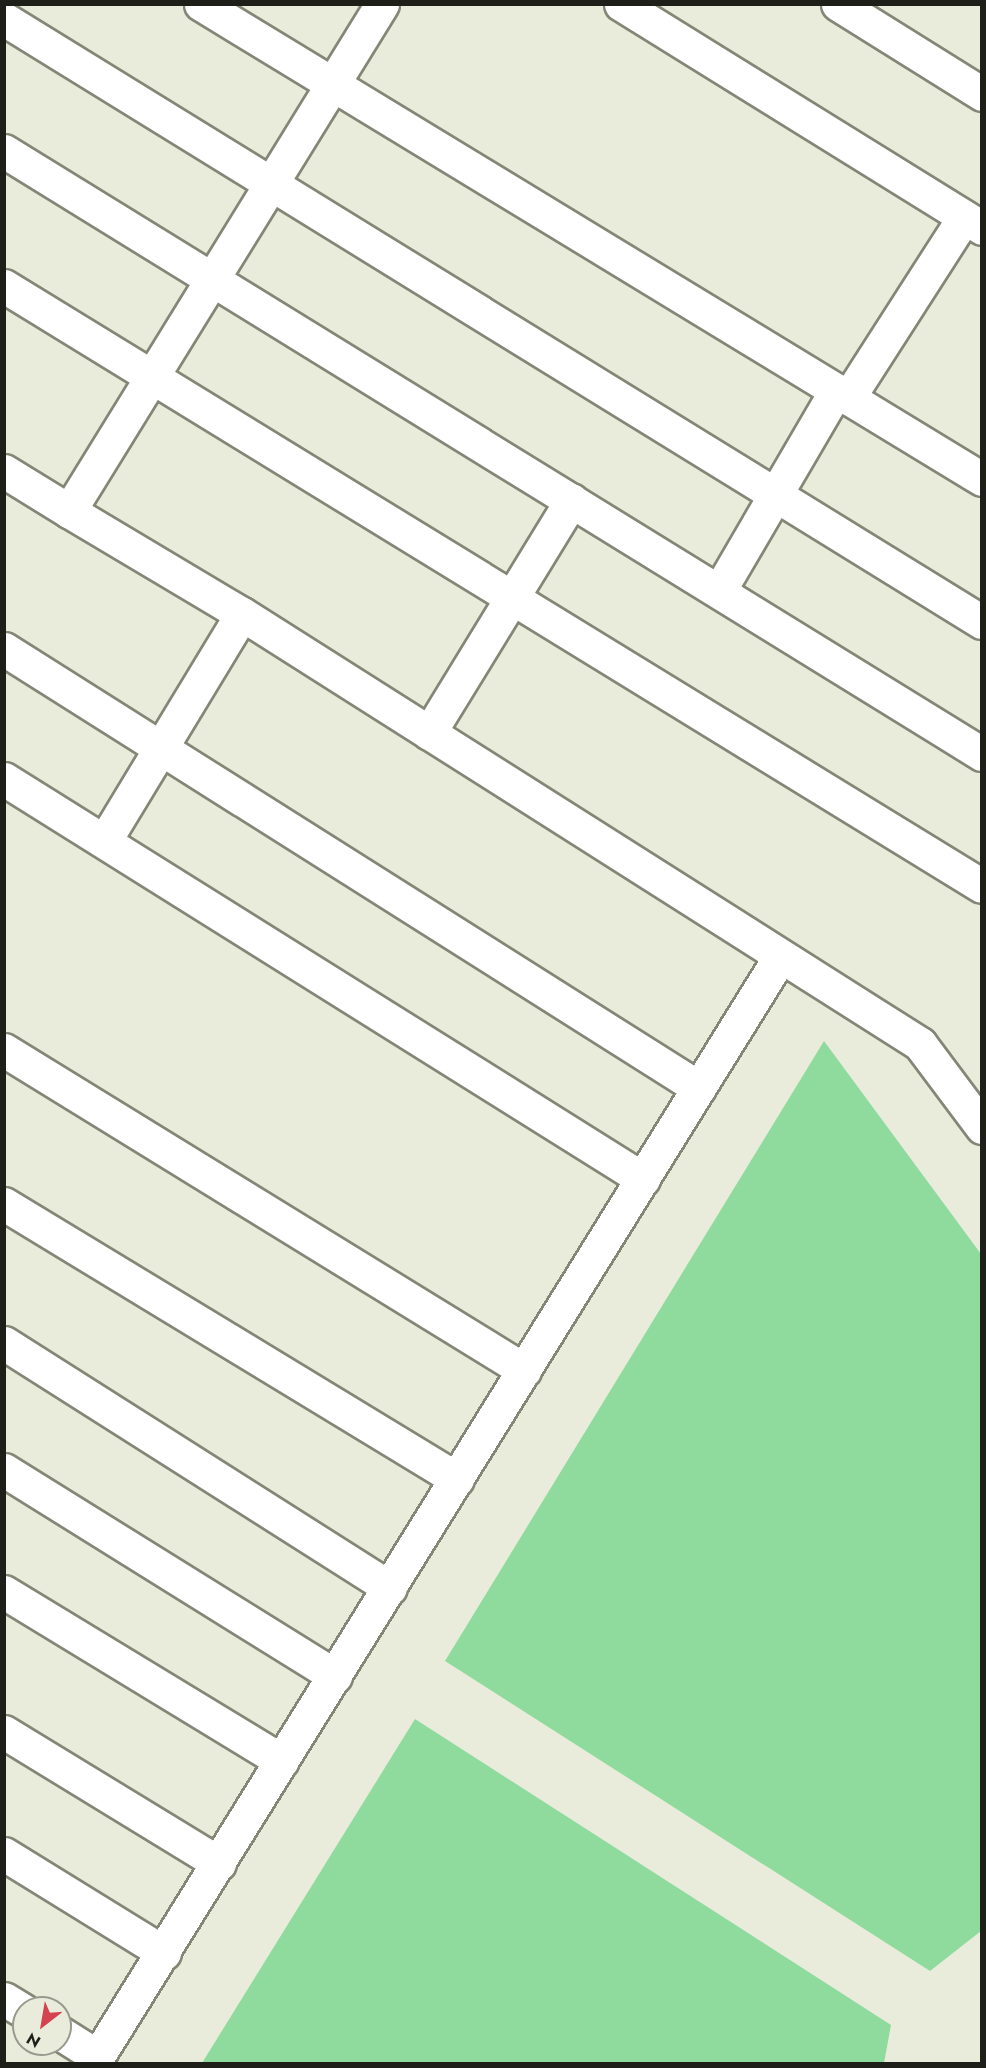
<!DOCTYPE html>
<html>
<head>
<meta charset="utf-8">
<style>
	body { margin:0 }
	#map { position:relative; width:986px; height:2068px; overflow:hidden; background:#eaecdb; font-family:Jost,sans-serif }
	div>[style] { position:absolute }
	[style*='--x'] { left:calc(var(--x)*1px); top:calc(var(--y)*1px); width:calc(var(--w)*1px); rotate:calc(var(--a)*1deg) }
	.water>* { inset:0; background:#8fdb9e }
	.roads { filter:drop-shadow(2px 0 #848676) drop-shadow(-2px 0 #848676) drop-shadow(0 2px #848676) drop-shadow(0 -2px #848676) }
	.minor>* { height:33px; margin:-16.5px; padding:0 16.5px; transform-origin:16.5px; border-radius:16.5px; background:#fff }
	.tertiary>* { height:33px; margin:-16.5px; padding:0 16.5px; transform-origin:16.5px; border-radius:16.5px; background:#fff }
	span { translate:-50% -50%; white-space:nowrap; text-align:center; line-height:1.15; -webkit-text-stroke:6px #eaecdb; paint-order:stroke }
	.frame { position:absolute; inset:0; border:6px solid #1e1f19; pointer-events:none }
	.north { position:absolute; left:12px; top:1996px; width:60px; height:60px; box-sizing:border-box; background:#eaecdb; border:2px solid #989a8d; border-radius:50%; rotate:211deg; font-size:16px; font-weight:700; line-height:24px; text-align:center; color:#1e1f19 }
	.north::after { content:''; display:block; margin:auto; width:21px; height:27px; background:#d34350; clip-path:polygon(50% 0,100% 100%,50% 72%,0 100%) }
</style>
</head>
<body>
<div id="map">
	<div class="water">
		<div style="clip-path:polygon(824px 1041px,981px 1254px,981px 1931px,930px 1971px,445px 1661px)"></div>
		<div style="clip-path:polygon(415px 1719px,891px 2025px,884px 2063px,202px 2063px)"></div>
	</div>
	<div class="roads">
		<div class="minor">
			<div style="--x:201;--y:4;--w:914;--a:31.31"></div>
			<div style="--x:621;--y:4;--w:425;--a:31.8"></div>
			<div style="--x:838;--y:4;--w:170;--a:32"></div>
			<div style="--x:4;--y:19;--w:1149;--a:31.66"></div>
			<div style="--x:4;--y:151;--w:1149;--a:31.66"></div>
			<div style="--x:4;--y:286;--w:1147;--a:31.53"></div>
			<div style="--x:848;--y:398;--w:215;--a:-57.3"></div>
			<div style="--x:4;--y:471;--w:76;--a:31.6"></div>
			<div style="--x:719;--y:591;--w:232;--a:-59.7"></div>
			<div style="--x:4;--y:649;--w:822;--a:32.28"></div>
			<div style="--x:429;--y:733;--w:273;--a:-58.5"></div>
			<div style="--x:4;--y:779;--w:754;--a:32.05"></div>
			<div style="--x:105;--y:840;--w:264;--a:-58.8"></div>
			<div style="--x:4;--y:1050;--w:611;--a:31.61"></div>
			<div style="--x:4;--y:1204;--w:530;--a:31.26"></div>
			<div style="--x:4;--y:1343;--w:457;--a:32.4"></div>
			<div style="--x:4;--y:1470;--w:390;--a:31.9"></div>
			<div style="--x:4;--y:1592;--w:325;--a:31.3"></div>
			<div style="--x:4;--y:1732;--w:252;--a:31.4"></div>
			<div style="--x:4;--y:1854;--w:188;--a:31.7"></div>
			<div style="--x:4;--y:1999;--w:23;--a:31"></div>
			<div style="--x:60;--y:2033;--w:45;--a:32.3"></div>
		</div>
		<div class="tertiary">
			<div style="--x:382;--y:4;--w:596;--a:121.69"></div>
			<div style="--x:69;--y:511;--w:201;--a:30.8"></div>
			<div style="--x:242;--y:614;--w:803;--a:32.38"></div>
			<div style="--x:920;--y:1044;--w:104;--a:53.2"></div>
			<div style="--x:93;--y:2064;--w:1303;--a:-58.18"></div>
		</div>
	</div>
	<div class="frame"></div>
	<div class="north">N</div>
</div>
</body>
</html>
